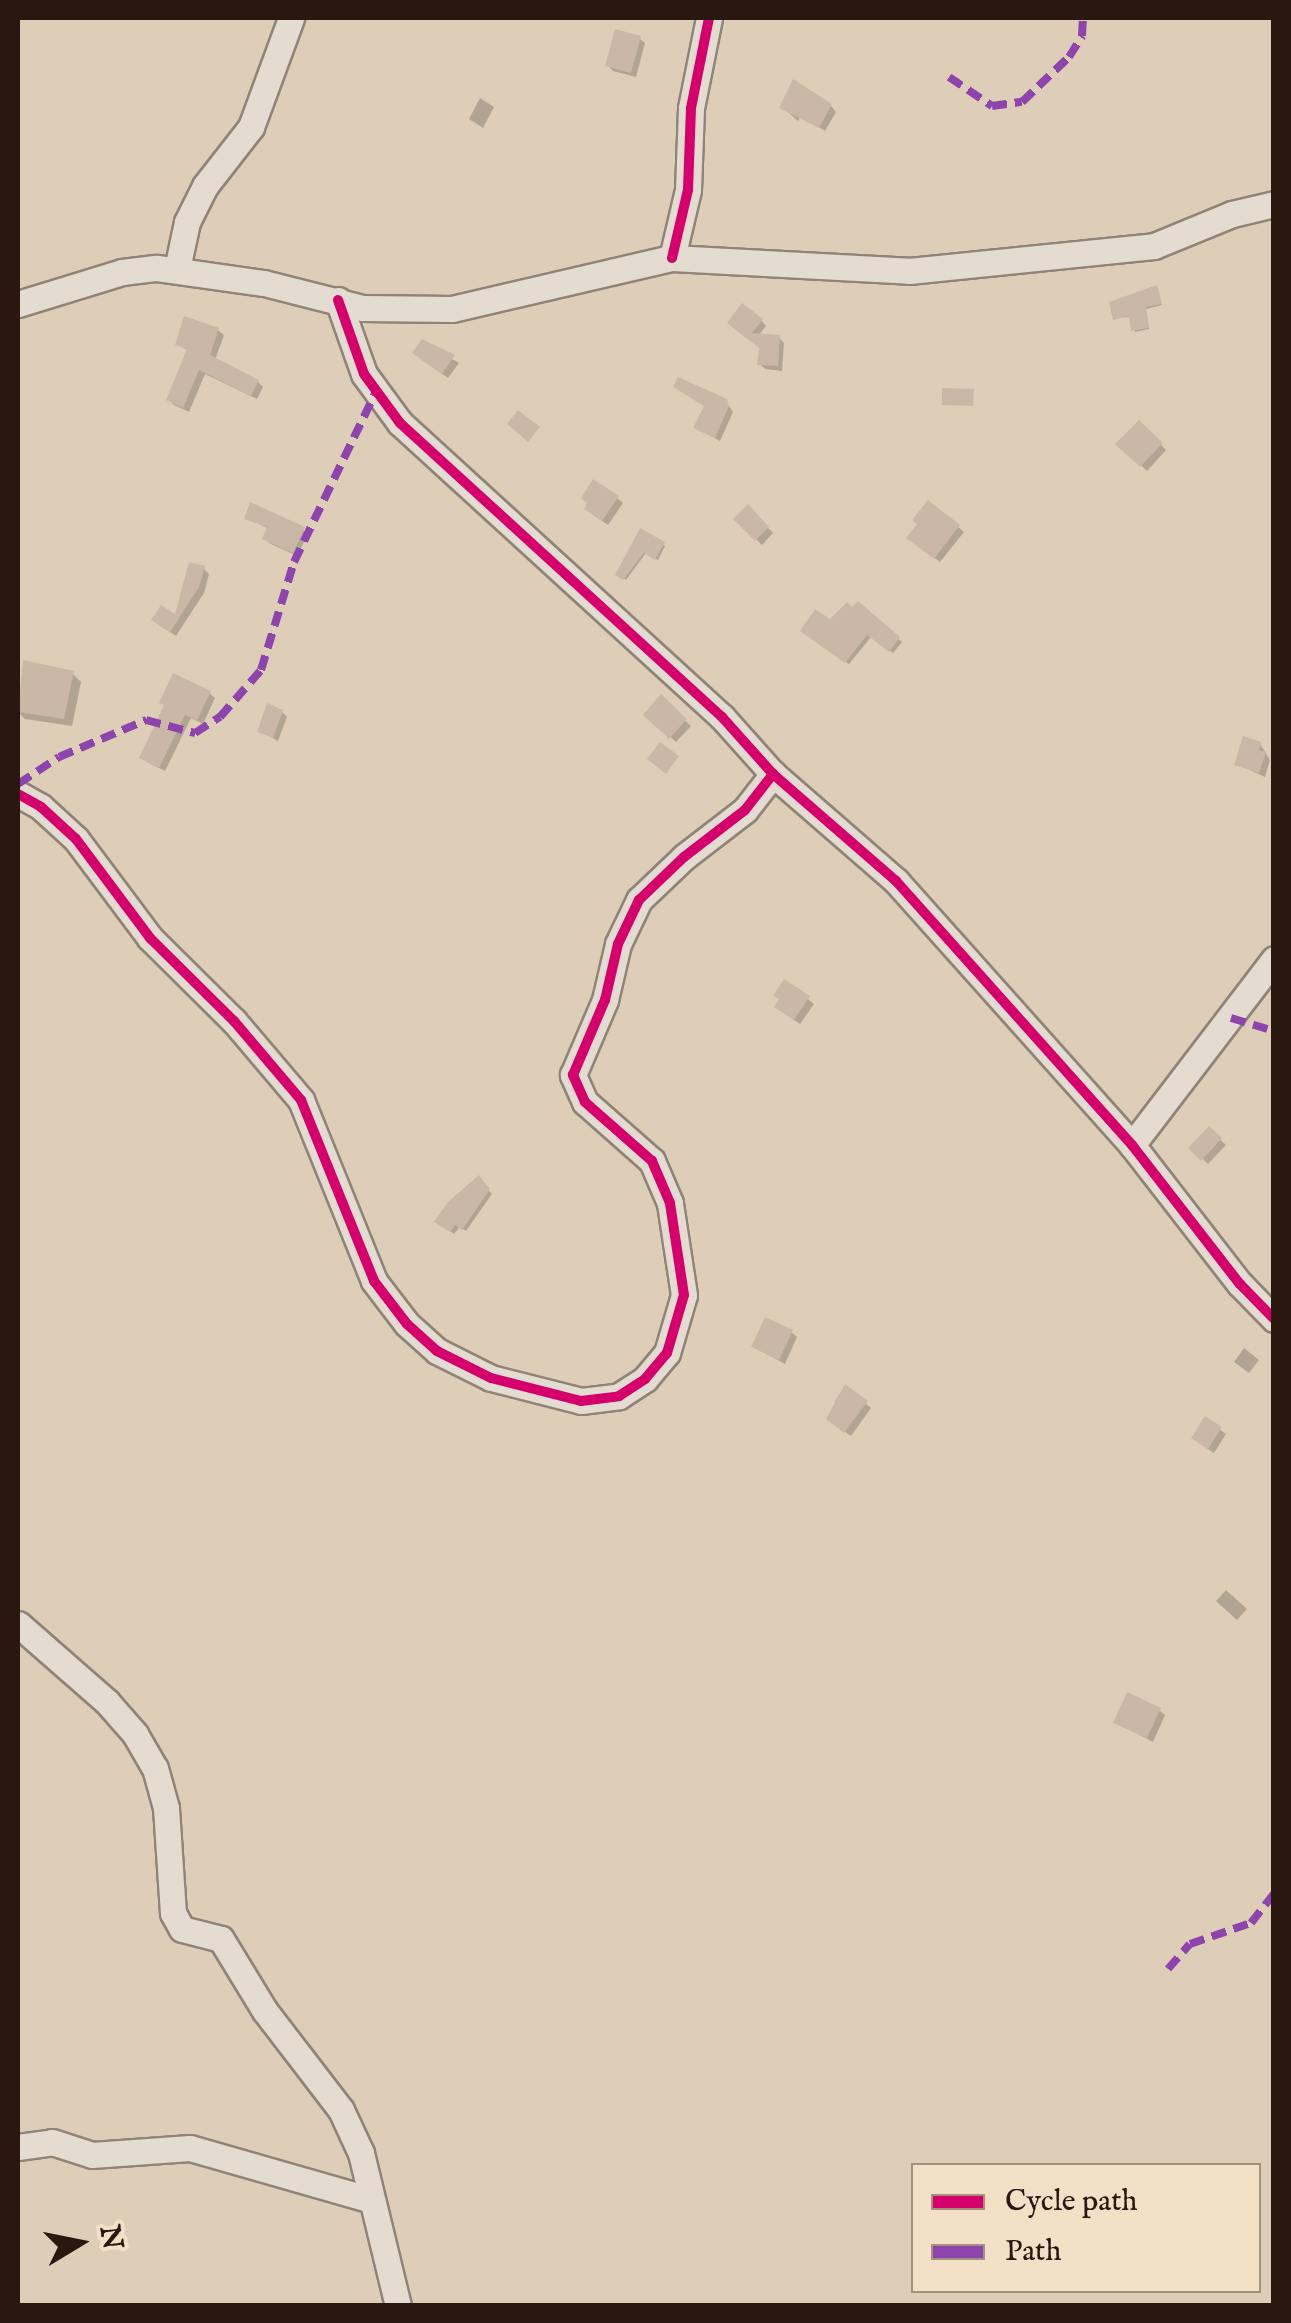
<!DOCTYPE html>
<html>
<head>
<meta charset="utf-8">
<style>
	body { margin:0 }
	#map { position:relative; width:1291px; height:2323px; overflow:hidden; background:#deceb8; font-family:"IM FELL English",serif }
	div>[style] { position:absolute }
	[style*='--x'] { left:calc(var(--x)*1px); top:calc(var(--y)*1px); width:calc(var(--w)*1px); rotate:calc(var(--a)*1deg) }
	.shadow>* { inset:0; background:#0003 }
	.building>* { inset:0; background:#cab7a6 }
	.roads { filter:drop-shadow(2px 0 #8f8477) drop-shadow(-2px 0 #8f8477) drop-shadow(0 2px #8f8477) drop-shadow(0 -2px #8f8477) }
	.minor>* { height:25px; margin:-12.5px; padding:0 12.5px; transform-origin:12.5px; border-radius:12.5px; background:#e4dcd1 }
	.quiet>* { height:8px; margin-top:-4px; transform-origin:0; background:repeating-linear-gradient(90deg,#8e44ad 0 15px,transparent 0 23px) }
	.cycleway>* { height:10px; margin:-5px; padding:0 5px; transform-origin:5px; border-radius:5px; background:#d6006c }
	span { translate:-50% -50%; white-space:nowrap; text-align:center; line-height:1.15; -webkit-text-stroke:8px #f4e0c6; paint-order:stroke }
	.frame { position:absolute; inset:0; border:20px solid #2a1710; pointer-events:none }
	.legend { position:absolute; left:911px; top:2163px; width:350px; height:130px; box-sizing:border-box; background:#f4e0c6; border:2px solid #a3907d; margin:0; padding:12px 18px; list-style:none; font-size:30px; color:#2a1710 }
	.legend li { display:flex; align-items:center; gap:20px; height:50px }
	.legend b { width:50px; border:2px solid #a3907d }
	.north { position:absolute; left:30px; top:2193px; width:100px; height:100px; -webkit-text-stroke:8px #f4e0c6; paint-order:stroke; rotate:80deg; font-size:28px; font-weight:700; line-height:40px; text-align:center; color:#2a1710 }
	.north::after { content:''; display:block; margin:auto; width:35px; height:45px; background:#2a1710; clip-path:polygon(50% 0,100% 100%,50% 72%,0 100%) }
</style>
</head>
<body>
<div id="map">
	<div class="shadow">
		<div style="clip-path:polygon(639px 38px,645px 43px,636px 77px,613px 71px,607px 65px)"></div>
		<div style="clip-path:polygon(480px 98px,494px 107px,483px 128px,469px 119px)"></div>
		<div style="clip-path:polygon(831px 106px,836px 112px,825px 131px,801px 116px,798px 121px,782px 107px)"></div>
		<div style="clip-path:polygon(1158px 290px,1162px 305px,1146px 309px,1149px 329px,1135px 332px,1131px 317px,1116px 318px)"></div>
		<div style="clip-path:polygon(761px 320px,766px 326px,758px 336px,779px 338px,784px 343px,782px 371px,765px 369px,760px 364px,761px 348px,736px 328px)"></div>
		<div style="clip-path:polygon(218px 330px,224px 335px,215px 360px,258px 382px,263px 387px,257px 399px,205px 374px,189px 412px,174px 405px,169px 400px,189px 351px,177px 344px)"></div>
		<div style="clip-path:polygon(422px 342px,459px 363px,448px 378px,420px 358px)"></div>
		<div style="clip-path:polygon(726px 401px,733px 412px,720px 441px,696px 427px)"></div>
		<div style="clip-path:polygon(1139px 423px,1166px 450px,1147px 471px,1119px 444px)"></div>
		<div style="clip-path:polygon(617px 498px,623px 503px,608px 525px,592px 514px)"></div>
		<div style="clip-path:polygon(748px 508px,773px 533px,762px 545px,736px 519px)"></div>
		<div style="clip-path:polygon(247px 518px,303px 530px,308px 534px,297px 556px,269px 543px,265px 538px,269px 529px)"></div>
		<div style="clip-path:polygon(958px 527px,964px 532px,940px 562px,915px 543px)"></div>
		<div style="clip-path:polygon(641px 531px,665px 546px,658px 560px,646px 553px,626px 580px,618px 574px)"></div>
		<div style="clip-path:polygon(204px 569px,209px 574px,204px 593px,176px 636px,159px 625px,177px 618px)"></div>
		<div style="clip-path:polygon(858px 605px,902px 642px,893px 653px,871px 637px,849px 664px,806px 634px)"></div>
		<div style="clip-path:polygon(25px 663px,72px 673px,81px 682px,72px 726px,25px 719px,18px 712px)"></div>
		<div style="clip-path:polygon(209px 693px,215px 698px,203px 724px,191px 718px,165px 771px,147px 762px,142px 757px,166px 706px)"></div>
		<div style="clip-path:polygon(661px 698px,691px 726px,676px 742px,646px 715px)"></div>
		<div style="clip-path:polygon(282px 712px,287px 717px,278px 741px,260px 731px)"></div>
		<div style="clip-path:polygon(1260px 744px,1270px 760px,1265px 777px,1237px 764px)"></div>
		<div style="clip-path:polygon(785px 982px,814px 1004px,800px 1024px,782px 1012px)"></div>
		<div style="clip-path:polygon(1209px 1129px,1226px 1145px,1208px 1164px,1192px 1148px)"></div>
		<div style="clip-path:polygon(479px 1179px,492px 1194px,466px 1231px,460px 1227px,454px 1234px,441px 1225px)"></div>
		<div style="clip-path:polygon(791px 1332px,797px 1337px,785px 1364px,754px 1347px)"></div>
		<div style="clip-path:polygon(1244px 1348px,1259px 1360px,1249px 1373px,1234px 1362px)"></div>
		<div style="clip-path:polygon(845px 1387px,871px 1408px,851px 1436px,834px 1424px,839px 1406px,835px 1401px)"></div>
		<div style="clip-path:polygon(1205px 1419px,1226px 1434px,1214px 1453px,1199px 1443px)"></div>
		<div style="clip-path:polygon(1226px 1590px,1247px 1609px,1237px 1620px,1216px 1601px)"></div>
		<div style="clip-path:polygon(1159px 1710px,1165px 1715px,1153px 1742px,1116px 1722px)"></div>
	</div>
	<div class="building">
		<div style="clip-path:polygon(615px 29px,641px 36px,631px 73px,605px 66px)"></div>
		<div style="clip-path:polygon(793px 79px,832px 104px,819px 128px,779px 108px)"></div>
		<div style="clip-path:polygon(1157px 285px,1162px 304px,1146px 307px,1149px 328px,1131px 331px,1129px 316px,1113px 320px,1109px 302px)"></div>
		<div style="clip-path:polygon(742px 303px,763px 319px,752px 333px,780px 335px,778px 366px,757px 365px,759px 348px,727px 323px)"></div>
		<div style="clip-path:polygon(184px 316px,219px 328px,210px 355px,259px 380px,251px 396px,199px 370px,183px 408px,166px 400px,187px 349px,175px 345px)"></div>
		<div style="clip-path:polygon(422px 339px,455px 355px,442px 374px,412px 353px)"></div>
		<div style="clip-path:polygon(678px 377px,727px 399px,729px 406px,715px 438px,693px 428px,704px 406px,673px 387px)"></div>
		<div style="clip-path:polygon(942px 388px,974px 389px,973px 406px,942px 405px)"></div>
		<div style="clip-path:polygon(518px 410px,540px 427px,528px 442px,507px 424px)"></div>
		<div style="clip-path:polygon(1139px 420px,1163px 443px,1140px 467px,1115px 444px)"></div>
		<div style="clip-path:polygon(593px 479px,619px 496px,602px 521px,584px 509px,587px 503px,581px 498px)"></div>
		<div style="clip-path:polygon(928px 500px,960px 525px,934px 559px,906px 538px,917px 524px,912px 520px)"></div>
		<div style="clip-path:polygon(250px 502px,305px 527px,293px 553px,262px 539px,267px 527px,244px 519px)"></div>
		<div style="clip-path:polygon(748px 504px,769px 527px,755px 541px,733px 519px)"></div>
		<div style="clip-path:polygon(640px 528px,665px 542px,655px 560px,644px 553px,623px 580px,615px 575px)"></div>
		<div style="clip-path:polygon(189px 562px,205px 566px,199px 587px,170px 632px,151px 620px,161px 605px,175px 614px)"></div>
		<div style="clip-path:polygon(858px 601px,900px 637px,889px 652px,867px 635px,845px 663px,800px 631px,815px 609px,830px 619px,847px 602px,852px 607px)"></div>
		<div style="clip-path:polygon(23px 660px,74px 671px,64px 719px,18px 712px)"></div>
		<div style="clip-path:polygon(173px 673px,211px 691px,197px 720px,185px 715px,159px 768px,139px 758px,164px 705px,159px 703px)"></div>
		<div style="clip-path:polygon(661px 694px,687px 719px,669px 739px,643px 715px)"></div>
		<div style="clip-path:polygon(267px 703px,283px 710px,273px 738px,257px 732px)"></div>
		<div style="clip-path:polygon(1243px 736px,1261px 742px,1259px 750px,1266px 752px,1259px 773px,1234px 765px)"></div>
		<div style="clip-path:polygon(660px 742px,679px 756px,666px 774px,647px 759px)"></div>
		<div style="clip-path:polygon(784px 979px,810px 996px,794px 1020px,774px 1007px,779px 999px,773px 996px)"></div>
		<div style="clip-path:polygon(1209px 1126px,1222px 1138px,1201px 1161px,1188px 1148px)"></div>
		<div style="clip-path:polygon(479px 1175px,490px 1189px,462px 1230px,455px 1225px,450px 1232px,434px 1222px,448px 1202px)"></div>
		<div style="clip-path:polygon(765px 1317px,793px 1330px,779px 1360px,751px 1347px)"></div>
		<div style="clip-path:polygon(845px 1384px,868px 1401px,844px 1433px,826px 1419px)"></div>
		<div style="clip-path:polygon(1205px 1416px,1222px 1427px,1208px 1449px,1191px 1438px)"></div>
		<div style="clip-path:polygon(1127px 1692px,1161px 1708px,1147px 1738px,1113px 1723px)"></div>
	</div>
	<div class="roads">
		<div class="minor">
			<div style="--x:672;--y:258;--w:70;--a:-76.8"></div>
			<div style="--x:688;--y:190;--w:82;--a:-87.9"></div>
			<div style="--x:691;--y:108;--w:92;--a:-78.7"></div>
			<div style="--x:177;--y:269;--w:48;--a:-78"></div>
			<div style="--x:187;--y:222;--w:40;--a:-63.4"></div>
			<div style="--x:205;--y:186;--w:75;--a:-52.1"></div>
			<div style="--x:251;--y:127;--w:116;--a:-69.8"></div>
			<div style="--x:338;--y:300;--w:78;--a:70.6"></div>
			<div style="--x:364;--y:374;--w:61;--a:53.7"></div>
			<div style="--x:400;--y:423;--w:436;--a:42.4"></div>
			<div style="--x:722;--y:717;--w:76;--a:48.2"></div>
			<div style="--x:773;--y:774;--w:163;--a:41"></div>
			<div style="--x:896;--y:881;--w:354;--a:48.2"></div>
			<div style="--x:1132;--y:1145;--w:176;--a:52.2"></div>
			<div style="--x:1240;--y:1284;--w:49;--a:45.8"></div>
			<div style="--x:18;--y:304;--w:109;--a:-17.1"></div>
			<div style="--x:122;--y:272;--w:35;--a:-7"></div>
			<div style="--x:157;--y:268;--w:108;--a:8"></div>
			<div style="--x:264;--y:283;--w:102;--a:14.2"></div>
			<div style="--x:363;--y:308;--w:89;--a:0.6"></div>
			<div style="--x:452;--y:309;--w:226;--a:-13.1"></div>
			<div style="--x:672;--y:258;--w:237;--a:3.1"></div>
			<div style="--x:909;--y:271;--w:246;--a:-5.8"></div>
			<div style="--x:1154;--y:246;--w:84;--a:-22.3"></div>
			<div style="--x:1232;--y:214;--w:43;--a:-13.4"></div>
			<div style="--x:18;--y:794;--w:26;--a:29"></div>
			<div style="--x:41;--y:807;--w:47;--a:42.4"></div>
			<div style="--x:76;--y:839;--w:124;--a:53.2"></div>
			<div style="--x:150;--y:938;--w:118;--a:44.7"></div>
			<div style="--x:234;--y:1021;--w:104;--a:49.7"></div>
			<div style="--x:301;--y:1100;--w:195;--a:68"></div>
			<div style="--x:374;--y:1281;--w:54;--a:52.5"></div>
			<div style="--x:407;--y:1324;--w:40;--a:42"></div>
			<div style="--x:437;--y:1351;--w:60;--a:26.6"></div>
			<div style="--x:491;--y:1378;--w:93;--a:14.3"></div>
			<div style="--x:581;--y:1401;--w:38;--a:-7"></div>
			<div style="--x:619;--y:1396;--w:31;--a:-33"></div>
			<div style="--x:645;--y:1379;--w:34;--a:-50"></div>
			<div style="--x:667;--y:1353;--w:60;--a:-73.7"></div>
			<div style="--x:684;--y:1295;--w:93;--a:-98.7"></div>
			<div style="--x:670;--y:1203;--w:46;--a:-113.2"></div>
			<div style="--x:652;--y:1161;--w:89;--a:-138.6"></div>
			<div style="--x:585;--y:1102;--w:30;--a:-114"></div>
			<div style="--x:573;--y:1075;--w:82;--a:-66.9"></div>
			<div style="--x:605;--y:1000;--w:57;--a:-76.9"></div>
			<div style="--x:618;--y:944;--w:49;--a:-64.5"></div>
			<div style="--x:639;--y:900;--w:62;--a:-43.7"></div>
			<div style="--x:684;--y:857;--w:77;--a:-37.6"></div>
			<div style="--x:745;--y:810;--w:46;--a:-52.1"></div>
			<div style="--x:1132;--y:1145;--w:234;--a:-52.6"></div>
			<div style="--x:18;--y:1624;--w:118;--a:41.2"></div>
			<div style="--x:107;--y:1702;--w:43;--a:48.8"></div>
			<div style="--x:135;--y:1734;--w:39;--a:60"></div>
			<div style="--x:155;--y:1768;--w:41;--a:74.6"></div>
			<div style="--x:166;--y:1808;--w:105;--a:86.2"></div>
			<div style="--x:173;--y:1913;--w:18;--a:61"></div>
			<div style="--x:182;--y:1929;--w:40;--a:14.4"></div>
			<div style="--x:221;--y:1939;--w:84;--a:58.6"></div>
			<div style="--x:265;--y:2011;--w:125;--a:52.5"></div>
			<div style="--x:341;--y:2110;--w:47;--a:65.1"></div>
			<div style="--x:361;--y:2153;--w:157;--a:76.4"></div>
			<div style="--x:18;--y:2147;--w:34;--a:-8"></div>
			<div style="--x:52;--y:2142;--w:42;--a:18"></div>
			<div style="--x:92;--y:2155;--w:98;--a:-4.1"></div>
			<div style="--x:190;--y:2148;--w:188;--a:16"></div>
		</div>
	</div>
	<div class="quiet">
		<div style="--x:949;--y:77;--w:52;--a:34"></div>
		<div style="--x:992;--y:106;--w:30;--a:-8"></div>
		<div style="--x:1022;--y:102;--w:65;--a:-43.8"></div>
		<div style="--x:1069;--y:57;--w:25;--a:-58"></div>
		<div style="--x:1082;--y:36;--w:18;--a:-87"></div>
		<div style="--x:18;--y:784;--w:49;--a:-33.4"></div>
		<div style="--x:59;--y:757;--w:95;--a:-23"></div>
		<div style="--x:146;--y:720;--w:51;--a:14.9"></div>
		<div style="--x:195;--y:733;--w:30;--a:-33"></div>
		<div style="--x:220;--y:717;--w:62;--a:-48.9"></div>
		<div style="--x:261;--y:670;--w:113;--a:-73"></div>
		<div style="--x:294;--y:562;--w:187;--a:-64.3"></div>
		<div style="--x:1231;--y:1018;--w:45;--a:16.8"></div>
		<div style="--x:1168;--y:1969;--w:33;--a:-49"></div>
		<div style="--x:1190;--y:1944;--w:65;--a:-19"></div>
		<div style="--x:1251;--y:1923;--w:37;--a:-52"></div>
	</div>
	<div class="cycleway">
		<div style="--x:672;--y:258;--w:70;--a:-76.8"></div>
		<div style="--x:688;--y:190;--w:82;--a:-87.9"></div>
		<div style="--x:691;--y:108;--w:92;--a:-78.7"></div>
		<div style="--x:338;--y:300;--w:78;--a:70.6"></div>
		<div style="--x:364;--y:374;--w:61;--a:53.7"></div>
		<div style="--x:400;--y:423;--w:436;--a:42.4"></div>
		<div style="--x:722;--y:717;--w:76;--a:48.2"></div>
		<div style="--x:773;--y:774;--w:163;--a:41"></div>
		<div style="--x:896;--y:881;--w:354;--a:48.2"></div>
		<div style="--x:1132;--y:1145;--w:176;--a:52.2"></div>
		<div style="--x:1240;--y:1284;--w:49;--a:45.8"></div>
		<div style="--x:18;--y:794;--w:26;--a:29"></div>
		<div style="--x:41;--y:807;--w:47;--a:42.4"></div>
		<div style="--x:76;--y:839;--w:124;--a:53.2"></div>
		<div style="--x:150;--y:938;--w:118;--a:44.7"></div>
		<div style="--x:234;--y:1021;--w:104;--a:49.7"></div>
		<div style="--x:301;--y:1100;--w:195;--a:68"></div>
		<div style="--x:374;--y:1281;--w:54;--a:52.5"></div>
		<div style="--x:407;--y:1324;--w:40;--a:42"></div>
		<div style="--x:437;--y:1351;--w:60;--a:26.6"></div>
		<div style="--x:491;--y:1378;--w:93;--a:14.3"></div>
		<div style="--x:581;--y:1401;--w:38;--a:-7"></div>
		<div style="--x:619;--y:1396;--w:31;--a:-33"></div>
		<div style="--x:645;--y:1379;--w:34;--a:-50"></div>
		<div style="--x:667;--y:1353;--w:60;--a:-73.7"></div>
		<div style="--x:684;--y:1295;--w:93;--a:-98.7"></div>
		<div style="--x:670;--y:1203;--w:46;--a:-113.2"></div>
		<div style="--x:652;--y:1161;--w:89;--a:-138.6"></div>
		<div style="--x:585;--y:1102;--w:30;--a:-114"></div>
		<div style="--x:573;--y:1075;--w:82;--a:-66.9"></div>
		<div style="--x:605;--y:1000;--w:57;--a:-76.9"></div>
		<div style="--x:618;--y:944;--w:49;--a:-64.5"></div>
		<div style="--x:639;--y:900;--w:62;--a:-43.7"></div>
		<div style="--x:684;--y:857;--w:77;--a:-37.6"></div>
		<div style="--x:745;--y:810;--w:46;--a:-52.1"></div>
	</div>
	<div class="frame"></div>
	<ul class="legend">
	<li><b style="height:12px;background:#d6006c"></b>Cycle path</li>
	<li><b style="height:12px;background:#8e44ad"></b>Path</li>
	</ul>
	<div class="north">N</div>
</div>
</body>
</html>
